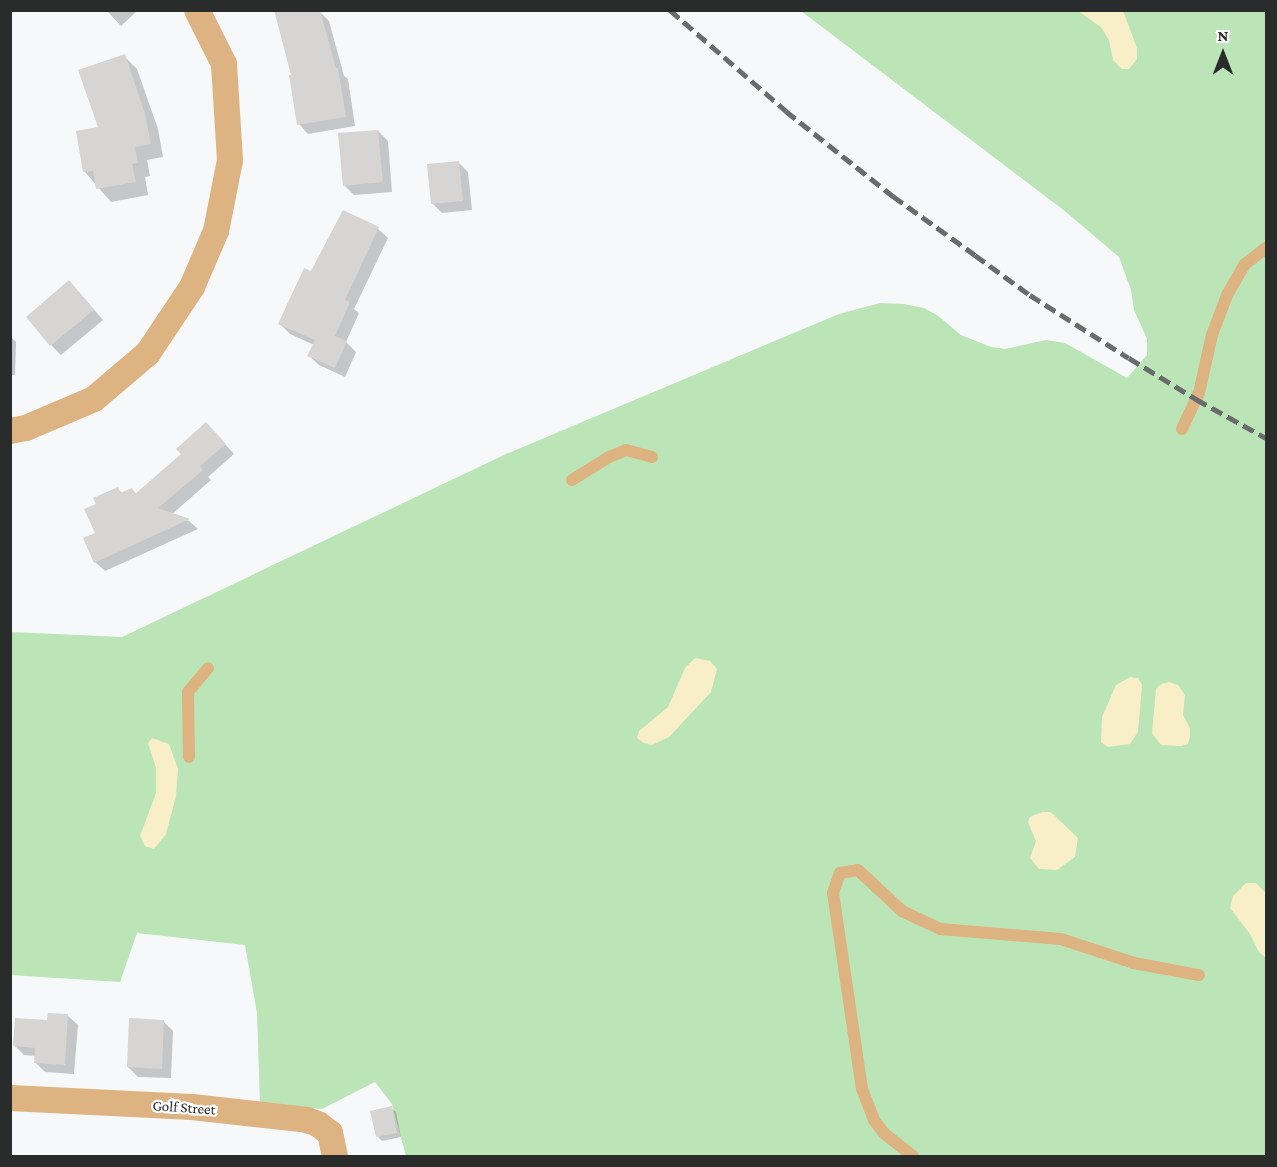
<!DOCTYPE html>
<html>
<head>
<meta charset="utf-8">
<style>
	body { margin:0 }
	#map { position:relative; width:1277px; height:1167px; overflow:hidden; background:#f6f8f9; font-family:"Crimson Pro",serif }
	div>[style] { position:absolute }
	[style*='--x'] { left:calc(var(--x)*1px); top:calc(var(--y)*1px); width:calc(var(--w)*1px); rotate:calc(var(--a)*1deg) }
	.green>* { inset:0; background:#bbe5b6 }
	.sand>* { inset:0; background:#f8eec8 }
	.shadow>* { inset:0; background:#0003 }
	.building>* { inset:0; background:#d7d4d4 }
	.service>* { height:12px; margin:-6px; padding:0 6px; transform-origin:6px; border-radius:6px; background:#ddb381 }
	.minor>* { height:26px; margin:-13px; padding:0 13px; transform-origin:13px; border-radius:13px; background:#ddb381 }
	.rail>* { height:4.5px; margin-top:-2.25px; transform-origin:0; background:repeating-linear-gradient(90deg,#6a6b6c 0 12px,transparent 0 18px) }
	span { translate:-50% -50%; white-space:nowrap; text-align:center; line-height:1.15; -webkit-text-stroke:4.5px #fff; paint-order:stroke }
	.street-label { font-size:15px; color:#2a2b2b }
	.frame { position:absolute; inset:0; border:12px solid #2a2b2b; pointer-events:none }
	.north { position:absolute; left:1193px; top:24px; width:60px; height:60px; -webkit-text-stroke:4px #fff; paint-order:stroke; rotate:0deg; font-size:16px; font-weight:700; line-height:24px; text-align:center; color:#2a2b2b }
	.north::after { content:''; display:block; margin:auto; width:21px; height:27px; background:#2a2b2b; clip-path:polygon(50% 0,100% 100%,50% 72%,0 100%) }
</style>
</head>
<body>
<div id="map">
	<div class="green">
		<div style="clip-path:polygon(801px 11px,1266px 11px,1266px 1156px,406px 1156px,392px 1104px,375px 1082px,322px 1109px,260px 1104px,257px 1013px,245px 945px,137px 933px,120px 982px,11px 975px,11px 632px,122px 637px,506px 454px,839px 314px,880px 303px,904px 304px,924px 308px,937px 315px,961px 335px,991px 347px,1005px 349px,1046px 340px,1065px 343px,1127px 378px,1147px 355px,1147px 339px,1134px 310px,1131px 290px,1119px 257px,1066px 212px)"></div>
	</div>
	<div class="sand">
		<div style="clip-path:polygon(1078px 11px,1123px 11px,1137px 48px,1137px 59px,1129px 69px,1122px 69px,1113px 60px,1109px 40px,1101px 27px)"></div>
		<div style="clip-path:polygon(695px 658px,710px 661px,717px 669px,711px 692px,669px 737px,652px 745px,644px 743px,637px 738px,639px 731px,668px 707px,685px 668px)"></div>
		<div style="clip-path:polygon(1130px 677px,1138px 678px,1142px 685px,1138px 732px,1130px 744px,1108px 747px,1101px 742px,1102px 717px,1116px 685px)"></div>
		<div style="clip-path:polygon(1169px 682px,1178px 685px,1185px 695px,1183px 715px,1190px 728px,1190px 737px,1188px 744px,1181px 746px,1161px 745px,1152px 733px,1156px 689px,1161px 684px)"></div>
		<div style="clip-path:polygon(152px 738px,169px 744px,178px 769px,176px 796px,166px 834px,154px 849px,145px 846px,140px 836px,156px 793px,156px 768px,148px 743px)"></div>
		<div style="clip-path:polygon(1042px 812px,1050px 812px,1055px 816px,1078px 838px,1075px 857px,1057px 870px,1039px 869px,1030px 858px,1036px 841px,1028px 822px,1030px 817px)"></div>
		<div style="clip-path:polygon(1246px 883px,1256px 883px,1266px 893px,1266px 958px,1259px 952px,1250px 934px,1230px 908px,1233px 896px)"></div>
	</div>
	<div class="shadow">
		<div style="clip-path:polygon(106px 10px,138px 10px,121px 26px)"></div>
		<div style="clip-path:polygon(319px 11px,329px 21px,344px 76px,348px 79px,355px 126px,308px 134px,299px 124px,293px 76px)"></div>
		<div style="clip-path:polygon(124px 56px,137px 69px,158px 129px,163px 157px,147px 160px,150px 176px,145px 177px,148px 195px,111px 202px,85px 172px)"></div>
		<div style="clip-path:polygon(378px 131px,388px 141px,392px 192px,354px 195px,344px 185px)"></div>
		<div style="clip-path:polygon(458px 162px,468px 172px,472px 210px,442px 213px,432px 203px)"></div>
		<div style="clip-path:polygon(344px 212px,378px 229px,388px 238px,354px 309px,359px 313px,346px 342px,356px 352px,345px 377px,319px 365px,309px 356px,314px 345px,290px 334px,280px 324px,312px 273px)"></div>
		<div style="clip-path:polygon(79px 292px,103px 320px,61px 355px,51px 345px)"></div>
		<div style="clip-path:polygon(10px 336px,16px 342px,15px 375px,10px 375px)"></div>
		<div style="clip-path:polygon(216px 434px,234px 454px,208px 477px,211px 480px,171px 515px,189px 521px,198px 529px,105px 571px,95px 562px,99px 505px,117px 488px,123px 494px,132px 489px,137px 495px)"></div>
		<div style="clip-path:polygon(68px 1016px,78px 1025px,74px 1074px,45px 1072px,35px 1062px,36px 1056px,24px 1055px,14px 1045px,48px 1022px)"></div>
		<div style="clip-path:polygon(163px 1021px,173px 1031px,171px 1078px,138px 1077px,128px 1067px)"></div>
		<div style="clip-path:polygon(391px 1108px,396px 1112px,401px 1137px,382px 1141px,377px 1136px)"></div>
	</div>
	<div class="building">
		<div style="clip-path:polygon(274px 10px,320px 10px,336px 68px,338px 68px,346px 117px,297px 125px,289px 75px,291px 75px)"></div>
		<div style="clip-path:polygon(125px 54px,145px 114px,151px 144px,135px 147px,138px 163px,132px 164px,136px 182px,96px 189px,93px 171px,83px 172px,76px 131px,98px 127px,78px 70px)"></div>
		<div style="clip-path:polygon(378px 130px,383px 182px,343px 186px,338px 133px)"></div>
		<div style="clip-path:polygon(459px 161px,463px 201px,431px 204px,427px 164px)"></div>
		<div style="clip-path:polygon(343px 210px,379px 227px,345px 300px,350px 302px,335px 336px,347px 341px,335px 368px,307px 356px,315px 340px,278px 324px,304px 268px,311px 271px)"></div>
		<div style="clip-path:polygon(69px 280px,94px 310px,50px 346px,26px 317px)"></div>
		<div style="clip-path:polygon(206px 422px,226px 444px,200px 466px,203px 470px,158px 508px,190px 519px,94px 563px,83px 538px,95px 533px,84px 509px,96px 504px,93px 498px,118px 487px,120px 493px,132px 488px,135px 494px,181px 454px,176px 449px)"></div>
		<div style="clip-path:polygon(48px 1013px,68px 1014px,65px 1065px,34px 1063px,35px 1048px,13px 1046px,15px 1018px,47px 1020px)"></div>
		<div style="clip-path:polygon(129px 1018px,164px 1020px,162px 1069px,127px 1067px)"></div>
		<div style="clip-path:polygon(392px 1106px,397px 1133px,376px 1137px,370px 1111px)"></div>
	</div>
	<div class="service">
		<div style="--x:1182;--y:429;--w:40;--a:-65"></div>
		<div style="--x:1199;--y:393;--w:59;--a:-77.4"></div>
		<div style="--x:1212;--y:335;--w:43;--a:-69.4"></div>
		<div style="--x:1227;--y:295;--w:34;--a:-60"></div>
		<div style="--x:1244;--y:265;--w:28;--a:-38"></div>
		<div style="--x:572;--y:480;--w:44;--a:-31.9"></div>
		<div style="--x:609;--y:457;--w:18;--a:-22"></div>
		<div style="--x:626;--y:450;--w:27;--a:15"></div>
		<div style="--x:189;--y:757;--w:65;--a:-90.9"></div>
		<div style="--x:188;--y:692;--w:31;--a:-50"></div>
		<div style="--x:913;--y:1156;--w:37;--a:-142"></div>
		<div style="--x:884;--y:1133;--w:16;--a:-128"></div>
		<div style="--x:874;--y:1120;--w:33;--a:-111"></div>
		<div style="--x:862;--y:1089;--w:198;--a:-98.4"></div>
		<div style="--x:833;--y:893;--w:21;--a:-71"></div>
		<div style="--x:840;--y:873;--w:18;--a:-9"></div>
		<div style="--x:858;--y:870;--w:60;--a:43"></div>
		<div style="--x:902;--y:911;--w:42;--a:25.3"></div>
		<div style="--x:940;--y:929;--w:121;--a:4.7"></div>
		<div style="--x:1061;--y:939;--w:77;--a:18.2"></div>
		<div style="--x:1134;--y:963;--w:66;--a:10.5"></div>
	</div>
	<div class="minor">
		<div style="--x:10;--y:431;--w:16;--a:-11"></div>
		<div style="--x:26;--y:428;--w:74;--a:-23.1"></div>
		<div style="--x:94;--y:399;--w:71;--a:-40.4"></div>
		<div style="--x:148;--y:353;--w:79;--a:-56.3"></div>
		<div style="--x:192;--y:287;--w:61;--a:-66.8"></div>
		<div style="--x:216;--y:231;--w:72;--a:-78.8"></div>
		<div style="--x:230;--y:160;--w:96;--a:-93.6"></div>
		<div style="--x:224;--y:64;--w:60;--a:-116.6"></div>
		<div style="--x:10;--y:1098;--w:182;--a:2.8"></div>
		<div style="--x:192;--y:1107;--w:116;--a:6.4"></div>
		<div style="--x:307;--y:1120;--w:12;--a:20"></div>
		<div style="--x:318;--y:1124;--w:15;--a:37"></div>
		<div style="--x:330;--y:1133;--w:24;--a:78"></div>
	</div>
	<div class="rail">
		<div style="--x:670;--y:10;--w:154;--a:41"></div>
		<div style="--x:786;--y:111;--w:137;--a:38.5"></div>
		<div style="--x:893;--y:196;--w:101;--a:35.7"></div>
		<div style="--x:975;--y:255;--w:68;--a:36"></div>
		<div style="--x:1030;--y:295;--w:117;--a:32.5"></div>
		<div style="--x:1129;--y:358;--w:79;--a:31.5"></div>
		<div style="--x:1196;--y:399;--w:80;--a:29.1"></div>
	</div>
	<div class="street-label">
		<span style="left:184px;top:1108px;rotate:4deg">Golf Street</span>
	</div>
	<div class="frame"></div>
	<div class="north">N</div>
</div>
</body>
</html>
